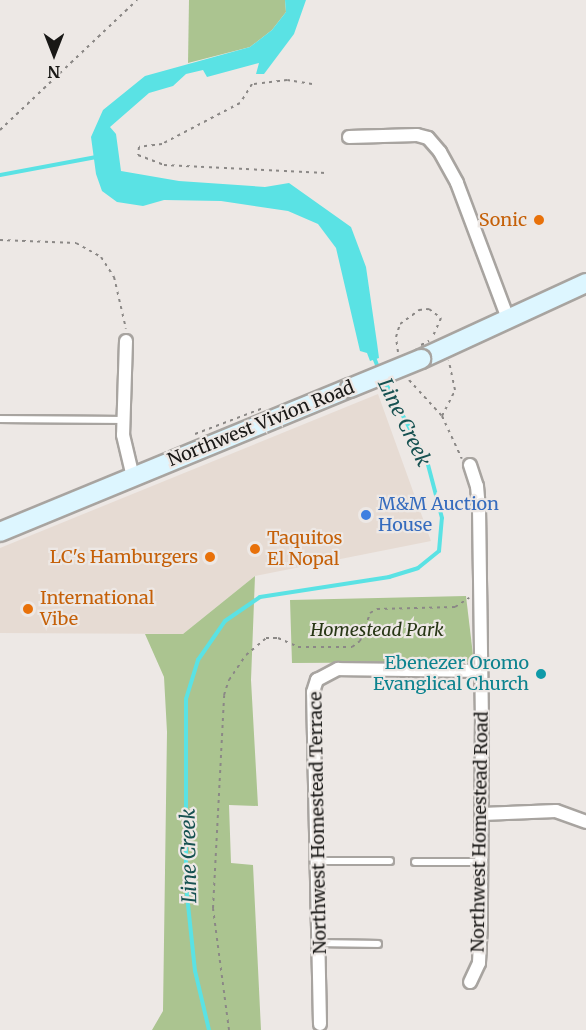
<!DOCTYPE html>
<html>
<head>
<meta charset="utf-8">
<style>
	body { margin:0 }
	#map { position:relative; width:586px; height:1030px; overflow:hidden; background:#ede8e5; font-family:Merriweather,serif }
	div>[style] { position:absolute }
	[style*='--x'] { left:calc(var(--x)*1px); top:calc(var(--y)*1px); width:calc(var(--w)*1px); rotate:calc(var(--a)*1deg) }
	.built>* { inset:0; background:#e6dbd3 }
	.green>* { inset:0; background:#abc490 }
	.water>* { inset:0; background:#5ae2e4 }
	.stream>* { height:4px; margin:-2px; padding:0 2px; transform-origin:2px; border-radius:2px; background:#5ae2e4 }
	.path>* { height:2px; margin-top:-1px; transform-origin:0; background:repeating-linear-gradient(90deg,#8b8886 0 3px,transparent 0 7.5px) }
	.roads { filter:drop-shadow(2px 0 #a8a4a0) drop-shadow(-2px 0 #a8a4a0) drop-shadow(0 2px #a8a4a0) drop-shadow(0 -2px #a8a4a0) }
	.lane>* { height:6px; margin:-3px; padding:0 3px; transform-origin:3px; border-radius:3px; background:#fff }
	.street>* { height:12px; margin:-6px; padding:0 6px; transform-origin:6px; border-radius:6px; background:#fff }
	.secondary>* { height:18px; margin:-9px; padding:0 9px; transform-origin:9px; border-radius:9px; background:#ddf6ff }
	.path-bridge>* { height:2px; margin-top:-1px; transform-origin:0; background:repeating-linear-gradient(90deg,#8b8886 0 3px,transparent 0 7.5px) }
	.bridges { filter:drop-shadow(2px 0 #a8a4a0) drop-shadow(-2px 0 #a8a4a0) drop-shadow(0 2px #a8a4a0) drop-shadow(0 -2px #a8a4a0) }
	.secondary-bridge>* { height:18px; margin:-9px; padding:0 9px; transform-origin:9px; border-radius:9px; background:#ddf6ff }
	.dots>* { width:16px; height:16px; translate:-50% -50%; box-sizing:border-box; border:3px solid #ede8e5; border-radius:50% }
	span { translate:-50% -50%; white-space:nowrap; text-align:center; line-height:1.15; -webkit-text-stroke:4.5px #ede8e5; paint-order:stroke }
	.food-label { font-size:18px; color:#c56008 }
	.right { translate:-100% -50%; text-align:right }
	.left { translate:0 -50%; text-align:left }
	.street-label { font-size:18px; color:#191816 }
	.shop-label { font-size:18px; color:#366cbe }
	.park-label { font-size:18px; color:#283715; font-style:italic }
	.culture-label { font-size:18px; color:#0d838f }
	.water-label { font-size:20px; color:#165151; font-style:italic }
	.north { position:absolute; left:24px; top:24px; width:60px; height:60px; -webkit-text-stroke:4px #ede8e5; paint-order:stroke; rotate:180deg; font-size:16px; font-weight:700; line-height:24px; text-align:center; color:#191816 }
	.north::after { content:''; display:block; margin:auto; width:21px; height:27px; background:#191816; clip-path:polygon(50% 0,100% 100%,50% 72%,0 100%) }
</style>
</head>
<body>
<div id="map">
	<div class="built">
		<div style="clip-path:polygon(378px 394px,431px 541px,255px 576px,183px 634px,0 633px,0 548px)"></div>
	</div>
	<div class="green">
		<div style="clip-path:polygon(189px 0,285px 0,286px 12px,272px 30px,250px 47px,188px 63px)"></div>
		<div style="clip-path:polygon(255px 576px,251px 680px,258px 806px,229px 805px,231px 863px,253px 865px,261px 1030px,152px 1030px,163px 1011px,167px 732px,164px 677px,145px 634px,183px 634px)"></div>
		<div style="clip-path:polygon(466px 596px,473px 655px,469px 662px,292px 663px,290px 600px)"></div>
	</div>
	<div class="water">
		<div style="clip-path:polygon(285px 0,306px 0,294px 34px,264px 74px,256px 74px,259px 63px,207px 77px,203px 70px,186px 74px,173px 86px,149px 93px,110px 127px,116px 134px,121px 171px,179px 181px,265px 187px,289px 183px,351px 227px,366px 267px,377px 343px,379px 358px,370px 361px,367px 353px,360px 351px,336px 248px,318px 224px,288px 211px,221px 201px,164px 200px,143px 206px,117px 202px,102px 191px,96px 174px,91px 137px,103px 110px,145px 76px,250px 47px,272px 30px,286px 12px)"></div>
	</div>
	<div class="stream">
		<div style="--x:0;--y:175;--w:98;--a:-10.6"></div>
		<div style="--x:373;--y:355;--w:16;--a:68"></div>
		<div style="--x:209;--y:1030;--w:61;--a:-103.3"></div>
		<div style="--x:195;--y:971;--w:85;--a:-96"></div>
		<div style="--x:186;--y:886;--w:187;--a:-90"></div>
		<div style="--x:186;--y:699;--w:41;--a:-72.9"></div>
		<div style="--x:198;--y:660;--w:47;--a:-55.3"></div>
		<div style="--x:225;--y:621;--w:42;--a:-34.4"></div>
		<div style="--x:260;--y:597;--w:131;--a:-8.8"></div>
		<div style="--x:389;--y:577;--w:30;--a:-17"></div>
		<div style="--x:418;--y:568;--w:27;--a:-39"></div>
		<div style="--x:439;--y:551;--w:33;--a:-85"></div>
		<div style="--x:442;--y:518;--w:59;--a:-104.7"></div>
		<div style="--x:427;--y:461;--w:92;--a:-118"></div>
	</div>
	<div class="path">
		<div style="--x:312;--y:84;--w:25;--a:-171"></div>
		<div style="--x:287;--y:80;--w:35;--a:173"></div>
		<div style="--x:252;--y:84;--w:22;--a:122"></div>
		<div style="--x:240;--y:103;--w:88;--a:152.3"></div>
		<div style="--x:162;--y:144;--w:23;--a:173"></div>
		<div style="--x:139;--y:147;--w:8;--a:97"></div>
		<div style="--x:138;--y:155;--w:28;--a:21"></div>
		<div style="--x:164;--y:165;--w:162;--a:2.8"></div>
		<div style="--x:0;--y:130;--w:189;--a:-43.5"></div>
		<div style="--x:0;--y:240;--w:76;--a:2.3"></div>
		<div style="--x:76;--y:243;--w:29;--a:29"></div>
		<div style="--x:101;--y:257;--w:24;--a:57"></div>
		<div style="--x:114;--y:277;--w:53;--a:77"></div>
		<div style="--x:398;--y:352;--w:15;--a:-98"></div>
		<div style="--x:396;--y:337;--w:14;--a:-73"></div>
		<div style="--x:400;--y:324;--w:24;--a:-36"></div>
		<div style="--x:419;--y:310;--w:10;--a:-6"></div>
		<div style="--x:429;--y:309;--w:15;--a:37"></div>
		<div style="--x:441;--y:318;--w:20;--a:114"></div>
		<div style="--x:409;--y:380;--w:49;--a:47.5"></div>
		<div style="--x:442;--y:416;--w:47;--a:65.1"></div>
		<div style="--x:442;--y:416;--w:29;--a:-63"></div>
		<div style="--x:455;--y:390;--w:30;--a:-102"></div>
		<div style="--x:195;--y:434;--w:73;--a:-20.9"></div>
		<div style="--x:229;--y:1030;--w:123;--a:-97.5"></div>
		<div style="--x:213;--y:908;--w:213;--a:-87"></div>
		<div style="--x:224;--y:695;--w:16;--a:-72"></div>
		<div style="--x:229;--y:680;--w:30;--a:-56"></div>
		<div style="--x:246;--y:655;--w:26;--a:-40"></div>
		<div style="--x:266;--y:638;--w:12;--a:0"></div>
		<div style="--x:278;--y:638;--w:22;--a:24"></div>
		<div style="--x:298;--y:647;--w:54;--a:0"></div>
		<div style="--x:352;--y:647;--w:10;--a:-37"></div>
		<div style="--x:360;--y:641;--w:30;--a:-70"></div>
		<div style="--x:370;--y:613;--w:8;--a:-30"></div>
		<div style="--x:377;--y:609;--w:78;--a:-1.5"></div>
		<div style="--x:455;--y:607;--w:17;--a:-33"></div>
	</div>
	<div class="roads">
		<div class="lane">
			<div style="--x:0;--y:419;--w:123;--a:0.5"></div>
			<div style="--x:318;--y:861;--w:72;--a:0"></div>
			<div style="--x:415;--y:862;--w:66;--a:0"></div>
			<div style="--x:319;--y:943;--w:59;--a:1"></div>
		</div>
		<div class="street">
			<div style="--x:349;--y:137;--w:68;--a:-1.7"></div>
			<div style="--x:417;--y:135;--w:11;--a:15"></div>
			<div style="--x:428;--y:138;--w:18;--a:49"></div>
			<div style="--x:440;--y:152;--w:35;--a:61"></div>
			<div style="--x:457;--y:183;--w:147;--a:69.4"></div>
			<div style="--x:126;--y:341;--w:94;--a:91.8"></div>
			<div style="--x:123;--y:435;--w:43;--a:76.6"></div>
			<div style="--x:470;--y:465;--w:22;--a:72"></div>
			<div style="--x:477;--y:486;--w:22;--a:85"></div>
			<div style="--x:479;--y:508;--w:204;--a:89.2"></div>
			<div style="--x:482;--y:712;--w:211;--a:90.3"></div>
			<div style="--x:481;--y:923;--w:40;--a:92.9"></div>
			<div style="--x:479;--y:963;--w:21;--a:115"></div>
			<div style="--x:482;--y:814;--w:74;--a:-2.3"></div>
			<div style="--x:556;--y:811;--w:32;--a:20"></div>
			<div style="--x:320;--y:1024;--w:332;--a:-91.2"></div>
			<div style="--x:313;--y:692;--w:13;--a:-72"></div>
			<div style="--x:317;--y:680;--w:24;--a:-28"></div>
			<div style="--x:338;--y:669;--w:142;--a:0.8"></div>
		</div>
		<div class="secondary">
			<div style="--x:421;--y:359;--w:182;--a:-24.7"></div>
			<div style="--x:0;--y:532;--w:378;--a:-22.4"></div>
		</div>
	</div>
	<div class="path-bridge">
		<div style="--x:421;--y:345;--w:9;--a:-27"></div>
	</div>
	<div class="bridges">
		<div class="secondary-bridge">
			<div style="--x:350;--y:388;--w:77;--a:-22.2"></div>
		</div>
	</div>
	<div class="dots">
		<div style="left:539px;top:220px;background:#e8710a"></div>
		<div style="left:366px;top:515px;background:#3f7fe0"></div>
		<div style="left:255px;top:549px;background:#e8710a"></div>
		<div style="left:210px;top:557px;background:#e8710a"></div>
		<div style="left:28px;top:609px;background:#e8710a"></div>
		<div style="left:541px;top:674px;background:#0f9aa8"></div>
	</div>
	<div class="food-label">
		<span class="right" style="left:527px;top:220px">Sonic</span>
		<span class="left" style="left:267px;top:549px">Taquitos<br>El Nopal</span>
		<span class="right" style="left:198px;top:557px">LC's Hamburgers</span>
		<span class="left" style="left:40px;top:609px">International<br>Vibe</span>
	</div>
	<div class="street-label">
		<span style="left:261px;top:424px;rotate:-22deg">Northwest Vivion Road</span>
		<span style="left:318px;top:823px;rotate:-91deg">Northwest Homestead Terrace</span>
		<span style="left:480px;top:832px;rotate:-89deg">Northwest Homestead Road</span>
	</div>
	<div class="shop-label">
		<span class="left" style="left:378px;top:515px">M&amp;M Auction<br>House</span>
	</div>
	<div class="park-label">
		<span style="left:377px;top:630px">Homestead Park</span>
	</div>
	<div class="culture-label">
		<span class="right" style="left:529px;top:674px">Ebenezer Oromo<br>Evanglical Church</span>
	</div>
	<div class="water-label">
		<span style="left:405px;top:422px;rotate:64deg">Line Creek</span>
		<span style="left:188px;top:856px;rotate:-91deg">Line Creek</span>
	</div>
	<div class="north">N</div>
</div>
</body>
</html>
